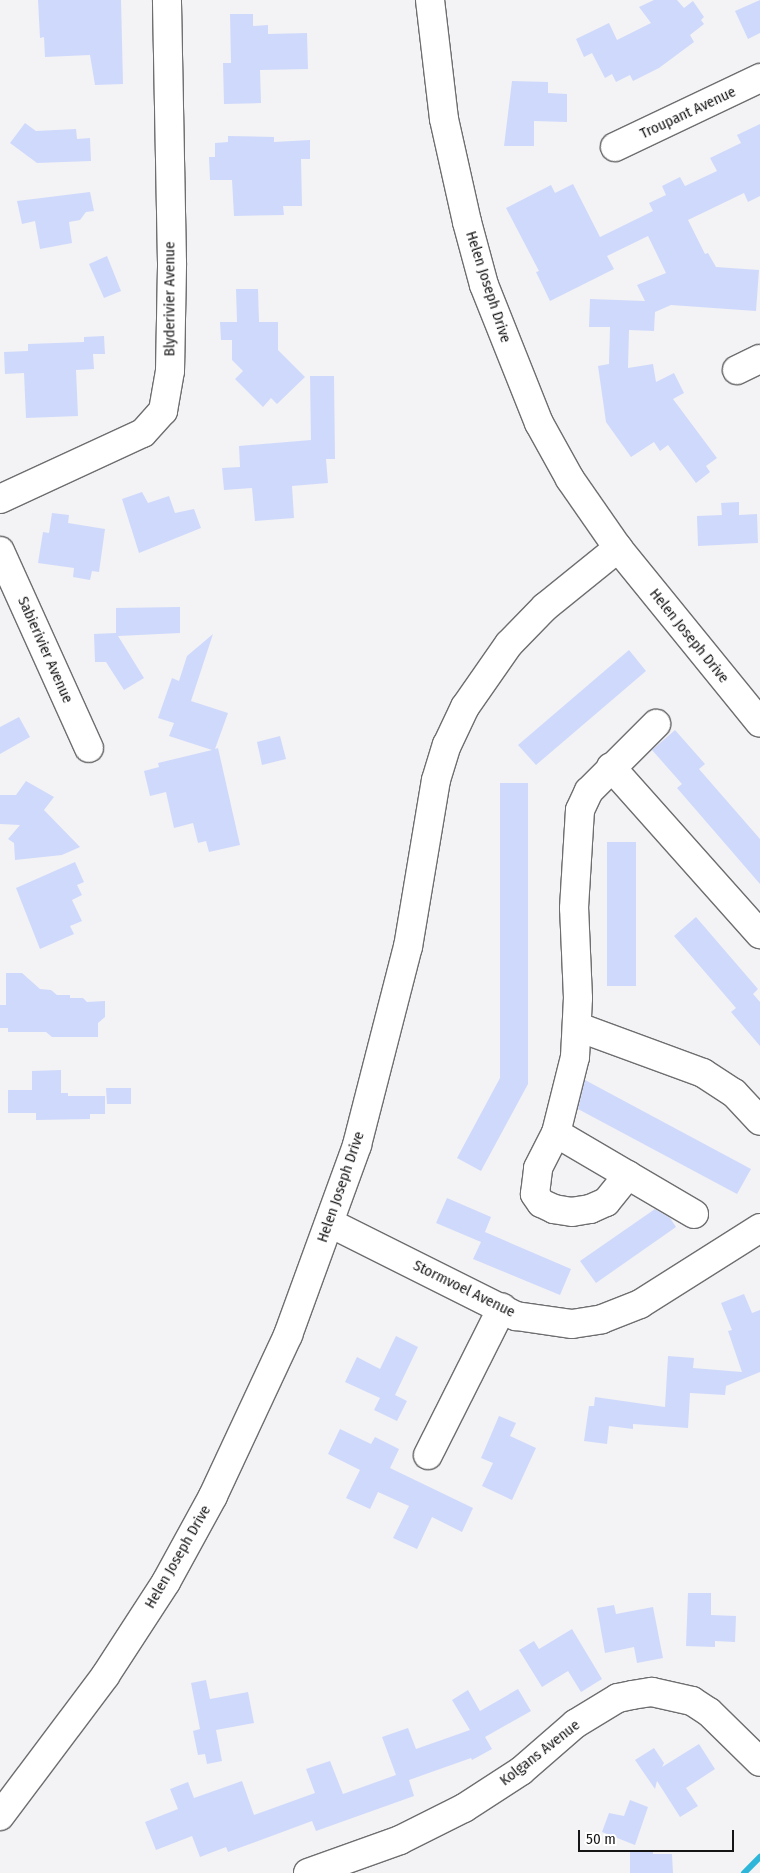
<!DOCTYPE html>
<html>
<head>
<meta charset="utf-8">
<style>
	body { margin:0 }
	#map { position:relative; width:760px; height:1873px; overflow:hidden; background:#f3f3f5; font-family:"Fira Sans Condensed",sans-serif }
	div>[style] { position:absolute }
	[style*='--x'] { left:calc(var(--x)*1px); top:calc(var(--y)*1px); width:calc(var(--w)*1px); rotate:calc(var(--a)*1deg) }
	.stream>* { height:6px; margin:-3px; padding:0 3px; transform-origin:3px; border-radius:3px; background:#2eb6da }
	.building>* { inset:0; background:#cfd9fb }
	.roads { filter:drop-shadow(1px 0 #6e6e70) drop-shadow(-1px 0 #6e6e70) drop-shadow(0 1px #6e6e70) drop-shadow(0 -1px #6e6e70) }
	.minor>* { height:28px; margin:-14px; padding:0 14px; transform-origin:14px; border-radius:14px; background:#fff }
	span { translate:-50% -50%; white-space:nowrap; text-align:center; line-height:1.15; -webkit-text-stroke:5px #fff; paint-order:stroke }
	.street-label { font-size:15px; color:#151516 }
	.scale { position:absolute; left:578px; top:1830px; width:156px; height:22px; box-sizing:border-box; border:2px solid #151516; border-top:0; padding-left:6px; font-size:15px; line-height:18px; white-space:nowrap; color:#151516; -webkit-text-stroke:4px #fff; paint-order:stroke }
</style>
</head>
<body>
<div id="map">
	<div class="stream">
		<div style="--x:744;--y:1873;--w:23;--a:-45"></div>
	</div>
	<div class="building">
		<div style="clip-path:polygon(38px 0,121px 0,123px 84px,95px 85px,90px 55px,45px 57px,44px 37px,40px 38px)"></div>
		<div style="clip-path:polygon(654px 0,677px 0,684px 8px,693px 1px,704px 17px,701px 20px,704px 24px,690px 35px,694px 42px,659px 68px,633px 81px,630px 75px,616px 82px,612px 74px,605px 78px,592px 53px,584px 57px,576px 39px,609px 23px,617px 40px,651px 23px,639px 7px)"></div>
		<div style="clip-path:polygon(760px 0,760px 33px,748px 39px,735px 11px)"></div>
		<div style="clip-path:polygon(230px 14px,253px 14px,253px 26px,268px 25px,268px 34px,307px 33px,308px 69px,260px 70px,261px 103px,224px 104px,223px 63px,231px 63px)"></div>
		<div style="clip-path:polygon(512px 81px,548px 82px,548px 93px,567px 94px,567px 122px,534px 121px,534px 146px,504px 146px)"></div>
		<div style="clip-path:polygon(25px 123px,36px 131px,76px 129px,77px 139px,90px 138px,91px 161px,37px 163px,10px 143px)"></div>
		<div style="clip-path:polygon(760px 124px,760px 196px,748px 202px,744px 193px,688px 220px,705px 254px,708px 253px,716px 267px,759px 270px,756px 311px,671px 305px,655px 312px,654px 331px,629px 330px,628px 368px,653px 364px,656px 382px,674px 373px,684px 393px,673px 399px,717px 458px,706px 466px,710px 472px,696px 483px,668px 445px,660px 451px,654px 442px,631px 457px,606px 422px,598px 366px,609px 364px,610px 327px,589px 327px,590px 299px,645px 301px,637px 285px,666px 273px,648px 236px,607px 256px,614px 269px,550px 301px,536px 272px,539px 271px,506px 208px,551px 185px,555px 193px,573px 184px,600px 237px,653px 211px,649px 203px,666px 195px,662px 186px,680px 177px,685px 186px,717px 171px,710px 158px,741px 143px,737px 135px)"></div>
		<div style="clip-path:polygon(228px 136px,274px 137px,274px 142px,310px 140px,310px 159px,301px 159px,302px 206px,283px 206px,284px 215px,234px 216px,232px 180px,210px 180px,209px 157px,215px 157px,215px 143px,228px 142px)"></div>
		<div style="clip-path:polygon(90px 192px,94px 211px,86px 212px,80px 220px,69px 222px,72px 243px,40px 249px,35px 221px,22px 224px,17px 201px)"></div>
		<div style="clip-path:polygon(107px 256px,121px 291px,104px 298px,89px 264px)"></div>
		<div style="clip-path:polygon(236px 289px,258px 289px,259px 322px,278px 322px,278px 350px,305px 377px,277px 404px,271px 398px,263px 407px,235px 379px,243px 371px,232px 360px,232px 340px,221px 340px,220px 322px,237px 322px)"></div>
		<div style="clip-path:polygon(104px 336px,105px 354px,93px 354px,94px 369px,76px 370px,78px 416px,26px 418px,24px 373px,5px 374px,4px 352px,28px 351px,28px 344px,84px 342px,84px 337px)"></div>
		<div style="clip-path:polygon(310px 376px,334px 376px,335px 459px,326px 459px,328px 483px,292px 486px,294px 518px,255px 521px,252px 488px,224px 490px,222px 468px,240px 467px,239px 446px,311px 440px)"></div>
		<div style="clip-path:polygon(142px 492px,148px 503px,169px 496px,175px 513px,194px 509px,201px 528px,139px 553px,122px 499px)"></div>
		<div style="clip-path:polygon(739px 502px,739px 515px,757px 514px,758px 543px,698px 546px,697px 516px,722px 515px,721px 503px)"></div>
		<div style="clip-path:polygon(52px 513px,69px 515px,68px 523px,105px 529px,99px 572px,92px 571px,90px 580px,73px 577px,74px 568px,38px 563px,43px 532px,49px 533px)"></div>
		<div style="clip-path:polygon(180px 607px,180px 633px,118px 636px,144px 678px,124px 690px,106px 662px,95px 662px,94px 634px,116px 633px,116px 608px)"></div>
		<div style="clip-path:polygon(213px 634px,191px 701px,228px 713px,215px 749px,218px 748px,240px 845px,209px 852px,206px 841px,198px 843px,193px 823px,174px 828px,166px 792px,150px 796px,144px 771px,159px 767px,158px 763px,212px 750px,169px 736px,174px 723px,158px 718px,172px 678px,179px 681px,187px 656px)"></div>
		<div style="clip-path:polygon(629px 650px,646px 671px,536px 765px,518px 745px)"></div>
		<div style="clip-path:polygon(19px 717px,30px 737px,0 754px,0 727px)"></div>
		<div style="clip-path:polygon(675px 730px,705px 764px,699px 769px,760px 839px,760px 884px,677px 788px,682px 784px,652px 750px)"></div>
		<div style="clip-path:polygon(280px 736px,286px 759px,262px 765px,257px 742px)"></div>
		<div style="clip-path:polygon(26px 781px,54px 797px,44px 810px,80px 847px,62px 855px,15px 860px,14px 843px,8px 839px,20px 825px,0 824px,0 795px,16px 795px)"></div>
		<div style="clip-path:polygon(500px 783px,528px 783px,528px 1084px,481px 1171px,457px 1158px,500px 1078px)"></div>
		<div style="clip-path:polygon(607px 842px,636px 842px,636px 986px,607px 986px)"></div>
		<div style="clip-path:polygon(75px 862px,84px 882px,77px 885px,82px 895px,72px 900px,82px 921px,70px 926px,74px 934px,40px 949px,16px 888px)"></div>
		<div style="clip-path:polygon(696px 917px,758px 989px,753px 994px,760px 1002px,760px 1046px,731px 1012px,736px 1008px,674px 936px)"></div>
		<div style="clip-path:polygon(6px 973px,22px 973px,40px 989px,51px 990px,57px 995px,70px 995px,70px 998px,83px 998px,87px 1002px,105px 1001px,105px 1017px,98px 1023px,98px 1037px,52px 1037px,46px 1032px,8px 1032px,8px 1028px,0 1028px,0 1005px,6px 1005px)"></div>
		<div style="clip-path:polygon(61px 1070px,61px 1093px,68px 1093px,68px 1096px,105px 1096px,105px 1114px,90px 1114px,90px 1119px,36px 1120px,36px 1113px,8px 1113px,8px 1090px,32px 1090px,32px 1071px)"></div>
		<div style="clip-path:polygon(585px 1080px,751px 1169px,737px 1194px,578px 1109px)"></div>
		<div style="clip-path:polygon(106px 1088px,131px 1088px,131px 1104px,107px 1104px)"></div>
		<div style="clip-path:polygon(447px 1198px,491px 1217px,485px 1232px,571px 1269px,560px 1295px,473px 1259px,481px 1242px,436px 1223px)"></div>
		<div style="clip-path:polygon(655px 1209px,670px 1218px,676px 1227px,596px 1283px,580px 1261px)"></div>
		<div style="clip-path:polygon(744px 1294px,752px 1313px,760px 1310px,760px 1372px,726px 1386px,725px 1395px,690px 1393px,688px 1428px,633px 1424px,633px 1429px,609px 1426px,607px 1444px,584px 1441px,589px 1406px,594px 1406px,595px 1397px,665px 1407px,668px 1356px,694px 1358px,693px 1368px,742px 1372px,728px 1331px,732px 1330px,721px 1303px)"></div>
		<div style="clip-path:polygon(396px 1336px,418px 1347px,395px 1395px,407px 1401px,397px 1421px,374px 1410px,380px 1398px,345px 1382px,357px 1357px,380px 1369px)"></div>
		<div style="clip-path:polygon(499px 1416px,516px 1423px,510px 1436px,536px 1448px,512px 1500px,482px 1486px,493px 1463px,481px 1458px)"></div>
		<div style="clip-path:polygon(340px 1429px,371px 1444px,375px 1437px,399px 1449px,390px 1468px,473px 1508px,462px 1532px,432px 1517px,417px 1549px,393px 1538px,409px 1506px,378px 1492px,370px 1509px,346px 1498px,360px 1470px,328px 1454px)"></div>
		<div style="clip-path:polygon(688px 1593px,711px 1593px,711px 1615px,736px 1616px,735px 1642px,715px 1641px,715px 1647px,686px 1646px)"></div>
		<div style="clip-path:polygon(614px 1605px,616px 1614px,653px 1607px,663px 1658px,637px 1663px,634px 1647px,605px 1653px,597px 1608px)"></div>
		<div style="clip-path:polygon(572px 1629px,602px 1679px,581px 1692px,568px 1671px,542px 1687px,519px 1650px,534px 1641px,539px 1649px)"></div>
		<div style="clip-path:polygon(206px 1680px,210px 1699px,248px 1692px,254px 1723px,216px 1730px,222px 1761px,207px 1764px,205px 1754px,198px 1755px,193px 1731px,200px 1729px,191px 1683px)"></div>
		<div style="clip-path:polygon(518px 1689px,531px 1711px,485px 1737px,492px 1749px,472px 1760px,471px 1758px,409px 1780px,414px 1796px,316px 1831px,312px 1821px,228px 1852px,226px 1847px,200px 1857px,192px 1836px,156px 1850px,145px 1822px,178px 1809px,170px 1789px,188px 1782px,194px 1798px,242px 1781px,254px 1815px,315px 1793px,306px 1769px,330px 1761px,343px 1794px,396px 1775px,382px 1737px,408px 1728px,416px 1749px,470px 1730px,452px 1700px,468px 1690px,480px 1711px)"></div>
		<div style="clip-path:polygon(699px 1744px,715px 1769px,686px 1788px,698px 1806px,680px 1817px,657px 1781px,655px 1789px,635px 1760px,654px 1748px,664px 1763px,662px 1767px)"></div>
		<div style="clip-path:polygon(630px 1800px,648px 1807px,635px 1845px,602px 1832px,609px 1813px,624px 1816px)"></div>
		<div style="clip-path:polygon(653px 1850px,653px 1854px,672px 1854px,673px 1873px,630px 1873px,630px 1851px)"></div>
	</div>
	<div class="roads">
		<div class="minor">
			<div style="--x:430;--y:0;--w:120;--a:83.3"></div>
			<div style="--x:444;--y:119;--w:106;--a:77.4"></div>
			<div style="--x:467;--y:222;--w:65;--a:74.9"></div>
			<div style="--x:484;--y:285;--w:149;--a:68.3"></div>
			<div style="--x:539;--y:423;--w:64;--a:61"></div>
			<div style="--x:570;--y:479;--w:84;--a:55.2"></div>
			<div style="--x:618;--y:548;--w:225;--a:50.9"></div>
			<div style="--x:615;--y:147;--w:161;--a:-25.4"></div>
			<div style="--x:737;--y:370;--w:25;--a:-26"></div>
			<div style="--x:0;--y:499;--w:157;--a:-24.8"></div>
			<div style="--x:143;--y:433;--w:30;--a:-48"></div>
			<div style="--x:163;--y:411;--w:41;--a:-80.1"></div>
			<div style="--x:170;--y:371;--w:108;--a:-88.9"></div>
			<div style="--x:172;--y:263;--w:263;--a:-91.1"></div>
			<div style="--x:0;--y:551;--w:216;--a:65.7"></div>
			<div style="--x:611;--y:767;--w:224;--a:48.3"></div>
			<div style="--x:578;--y:1027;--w:133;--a:20.2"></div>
			<div style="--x:703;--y:1073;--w:37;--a:33"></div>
			<div style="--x:734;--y:1093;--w:38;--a:47"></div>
			<div style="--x:556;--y:1133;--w:160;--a:30.4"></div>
			<div style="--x:628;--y:1175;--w:35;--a:129"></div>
			<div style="--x:606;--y:1202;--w:17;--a:156"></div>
			<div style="--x:590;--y:1209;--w:18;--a:171"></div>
			<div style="--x:572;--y:1212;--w:18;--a:-171"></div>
			<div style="--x:554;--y:1209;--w:14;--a:-155"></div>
			<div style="--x:541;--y:1203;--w:11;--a:-124"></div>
			<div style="--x:535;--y:1194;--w:26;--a:-83"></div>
			<div style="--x:538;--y:1168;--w:39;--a:-63"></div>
			<div style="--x:556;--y:1133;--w:78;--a:-76"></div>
			<div style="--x:575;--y:1057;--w:59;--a:-87.1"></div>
			<div style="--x:578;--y:998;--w:90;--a:-92.5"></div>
			<div style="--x:574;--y:908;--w:98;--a:-86.5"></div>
			<div style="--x:580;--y:810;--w:21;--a:-65"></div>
			<div style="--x:589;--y:791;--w:95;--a:-45"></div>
			<div style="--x:330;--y:1223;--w:208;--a:26.6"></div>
			<div style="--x:516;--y:1316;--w:57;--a:8.1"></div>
			<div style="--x:572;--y:1324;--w:30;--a:-9"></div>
			<div style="--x:602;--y:1319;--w:41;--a:-21.5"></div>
			<div style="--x:640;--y:1304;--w:142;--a:-32.3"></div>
			<div style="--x:428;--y:1455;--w:165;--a:-63.3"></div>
			<div style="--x:0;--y:1816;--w:175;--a:-53.1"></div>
			<div style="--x:105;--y:1676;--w:112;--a:-57"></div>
			<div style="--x:166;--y:1582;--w:98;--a:-61.3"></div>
			<div style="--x:213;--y:1496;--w:178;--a:-65"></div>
			<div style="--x:288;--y:1335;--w:202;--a:-70"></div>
			<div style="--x:357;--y:1145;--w:204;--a:-75.6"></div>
			<div style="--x:408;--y:947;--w:169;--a:-80.5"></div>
			<div style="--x:436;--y:780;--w:37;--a:-73"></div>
			<div style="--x:447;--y:745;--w:42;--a:-64.7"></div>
			<div style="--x:465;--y:707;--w:77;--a:-55.1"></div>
			<div style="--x:509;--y:644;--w:52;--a:-45.8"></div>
			<div style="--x:545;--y:607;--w:94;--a:-38.9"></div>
			<div style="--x:308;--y:1873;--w:98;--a:-19.7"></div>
			<div style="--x:400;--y:1840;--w:72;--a:-26.6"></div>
			<div style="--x:464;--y:1808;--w:68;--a:-33"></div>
			<div style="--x:521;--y:1771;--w:72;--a:-41"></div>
			<div style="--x:575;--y:1724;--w:50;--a:-31.2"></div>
			<div style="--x:618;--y:1698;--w:14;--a:-12"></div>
			<div style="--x:632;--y:1695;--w:20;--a:-9"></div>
			<div style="--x:652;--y:1692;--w:41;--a:12.7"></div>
			<div style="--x:692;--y:1701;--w:20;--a:33"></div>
			<div style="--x:709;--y:1712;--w:71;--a:44.4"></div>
		</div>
	</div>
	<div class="street-label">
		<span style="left:688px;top:113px;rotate:-25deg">Troupant Avenue</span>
		<span style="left:488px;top:287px;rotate:72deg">Helen Joseph Drive</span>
		<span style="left:170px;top:299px;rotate:-90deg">Blyderivier Avenue</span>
		<span style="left:689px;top:636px;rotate:51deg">Helen Joseph Drive</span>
		<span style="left:45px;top:650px;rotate:66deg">Sabierivier Avenue</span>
		<span style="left:341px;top:1187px;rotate:-71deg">Helen Joseph Drive</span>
		<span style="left:464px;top:1289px;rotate:26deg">Stormvoel Avenue</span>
		<span style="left:178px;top:1557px;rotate:-60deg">Helen Joseph Drive</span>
		<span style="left:540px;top:1753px;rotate:-38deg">Kolgans Avenue</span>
	</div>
	<div class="scale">50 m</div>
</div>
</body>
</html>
